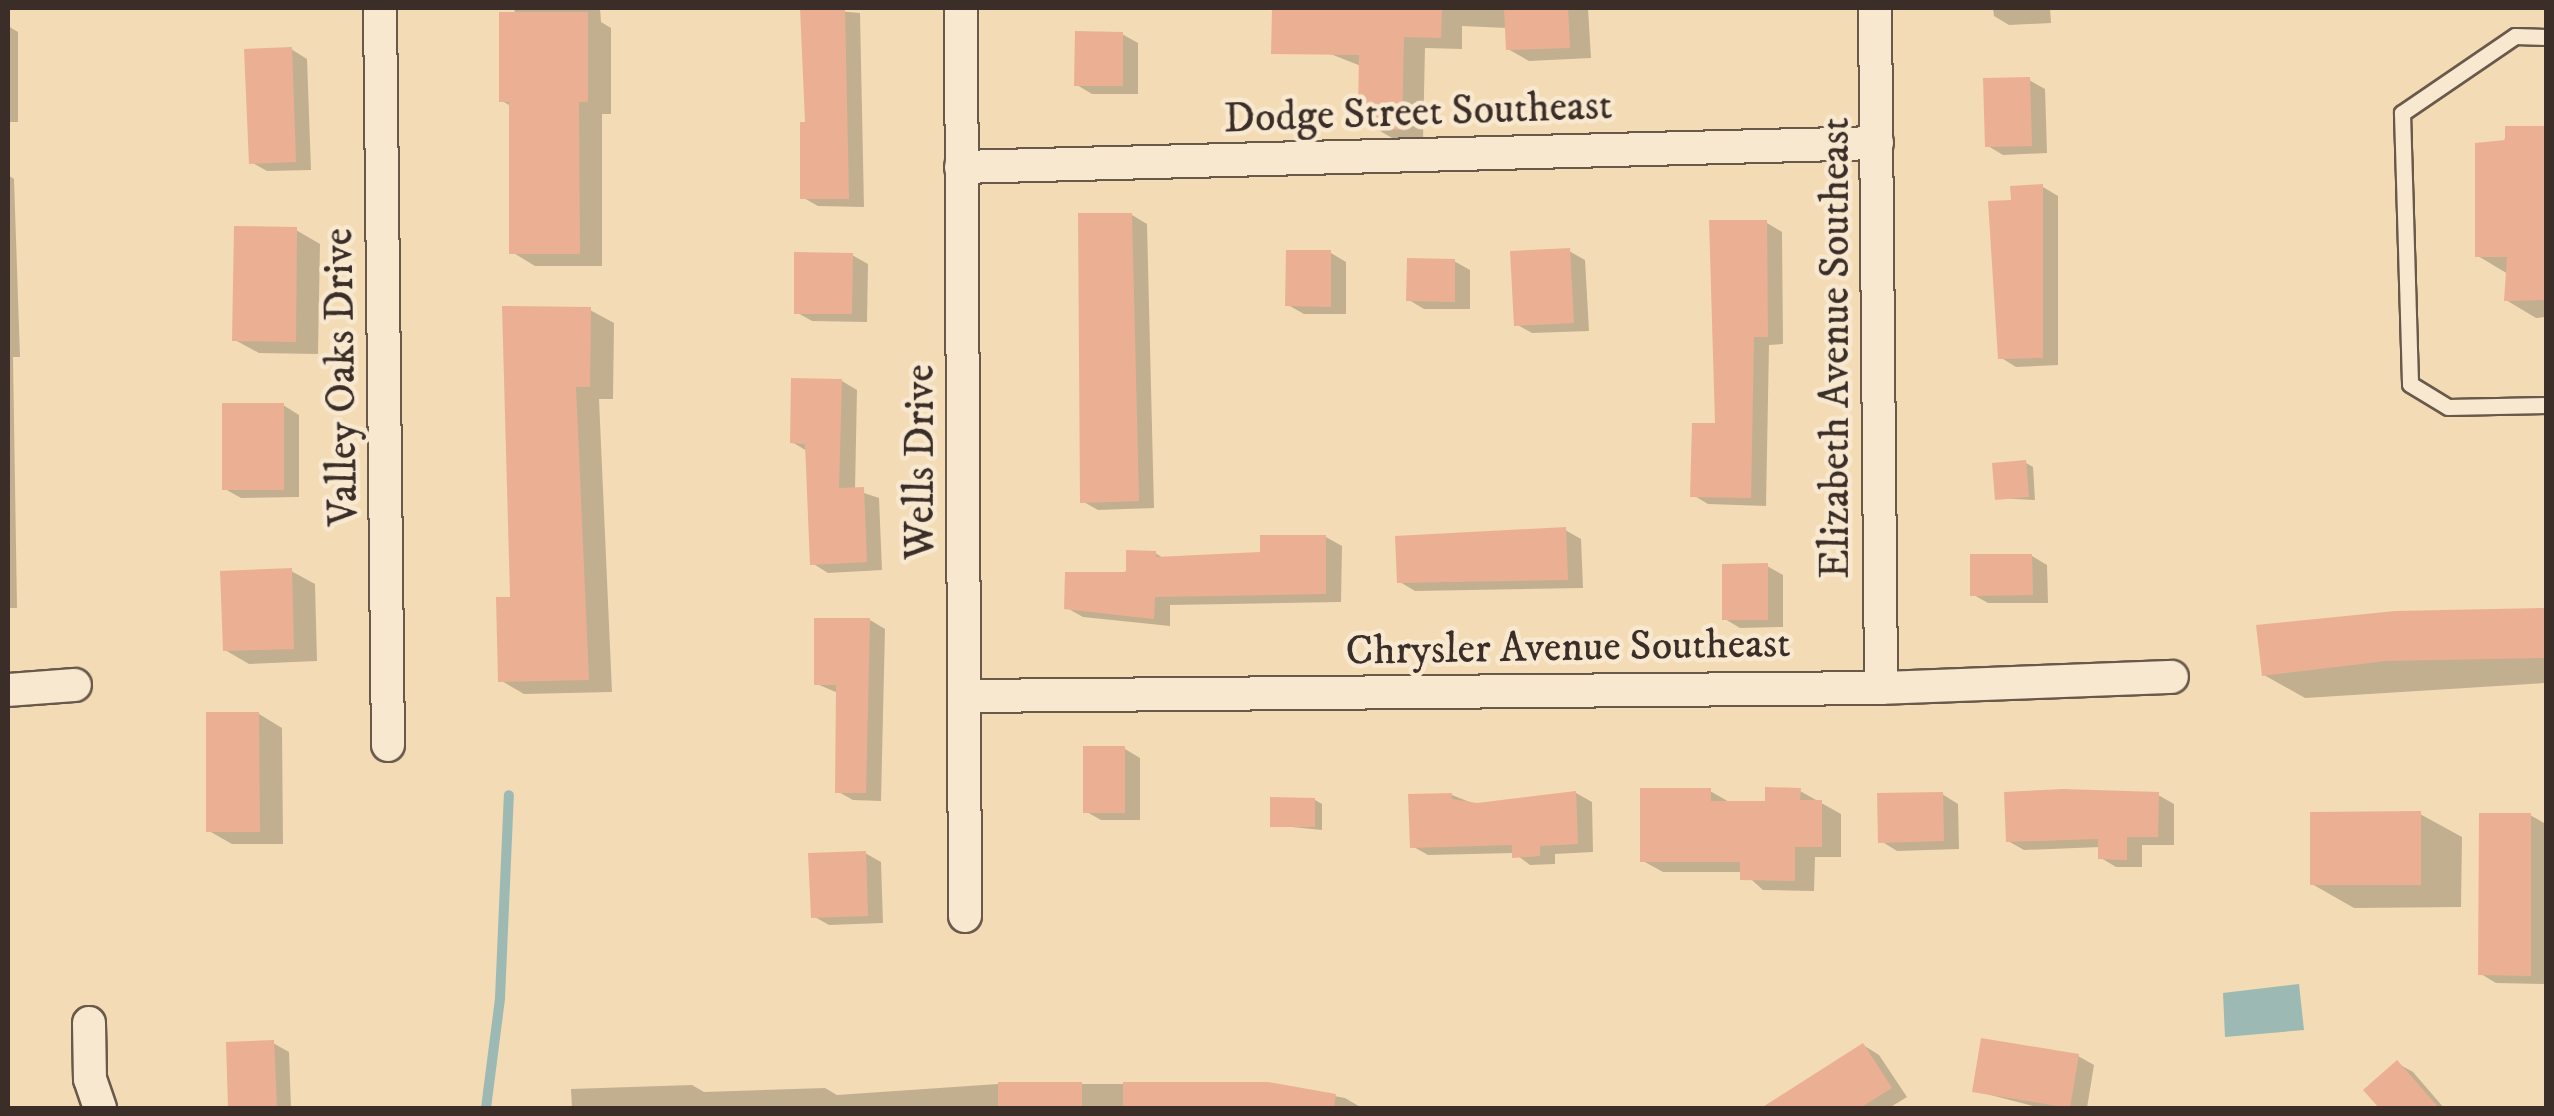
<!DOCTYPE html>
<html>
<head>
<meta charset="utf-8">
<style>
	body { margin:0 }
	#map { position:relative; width:2554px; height:1116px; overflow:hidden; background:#f3dbb5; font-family:"IM FELL DW Pica",serif }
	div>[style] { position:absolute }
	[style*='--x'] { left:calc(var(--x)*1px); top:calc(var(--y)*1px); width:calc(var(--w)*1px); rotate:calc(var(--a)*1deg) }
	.water>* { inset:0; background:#9cbab3 }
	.shadow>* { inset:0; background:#0003 }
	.stream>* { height:10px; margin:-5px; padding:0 5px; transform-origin:5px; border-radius:5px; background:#9cbab3 }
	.building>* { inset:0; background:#ebb094 }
	.roads { filter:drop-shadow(2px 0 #69594b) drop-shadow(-2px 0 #69594b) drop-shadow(0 2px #69594b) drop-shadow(0 -2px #69594b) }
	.lane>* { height:15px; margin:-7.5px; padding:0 7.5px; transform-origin:7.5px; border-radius:7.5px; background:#f7e8cf }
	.street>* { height:32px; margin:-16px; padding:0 16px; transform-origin:16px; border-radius:16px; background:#f7e8cf }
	span { translate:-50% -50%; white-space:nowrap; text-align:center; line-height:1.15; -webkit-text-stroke:9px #f7e8cf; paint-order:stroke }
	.street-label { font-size:42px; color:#3b2e28 }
	.frame { position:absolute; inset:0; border:10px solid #3b2e28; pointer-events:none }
</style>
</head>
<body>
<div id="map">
	<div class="water">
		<div style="clip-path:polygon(2299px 984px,2304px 1030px,2225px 1037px,2223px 993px)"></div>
	</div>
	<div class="shadow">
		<div style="clip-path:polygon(515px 8px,600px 8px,601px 22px,611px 28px,611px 114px,602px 114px,602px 266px,535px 266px,512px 252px,511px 106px,502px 101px)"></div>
		<div style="clip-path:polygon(802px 8px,860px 13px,864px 207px,818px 206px,802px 197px,808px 124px)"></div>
		<div style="clip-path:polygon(1329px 8px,1588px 8px,1591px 58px,1529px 61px,1508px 49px,1507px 28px,1462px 26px,1462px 49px,1425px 48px,1423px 140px,1394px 139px,1373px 127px,1373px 115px,1360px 108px,1361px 66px,1328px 53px)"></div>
		<div style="clip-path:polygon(1993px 8px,2050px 8px,2051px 23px,2009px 25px,1994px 16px)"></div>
		<div style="clip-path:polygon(8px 26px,18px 32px,18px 122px,8px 122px)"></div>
		<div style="clip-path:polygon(1122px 34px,1138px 43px,1138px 94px,1092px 94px,1077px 85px)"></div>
		<div style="clip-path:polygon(291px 49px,307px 59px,311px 170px,267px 171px,251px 162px)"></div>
		<div style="clip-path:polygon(2029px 80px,2045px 89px,2047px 153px,2003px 155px,1988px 146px)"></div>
		<div style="clip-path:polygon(2546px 128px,2546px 317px,2536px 318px,2506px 300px,2508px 274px,2478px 256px,2507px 129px)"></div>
		<div style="clip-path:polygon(8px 175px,14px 179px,20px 357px,13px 357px,17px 608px,8px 608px)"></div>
		<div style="clip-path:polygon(2043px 187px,2058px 196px,2058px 365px,2016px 367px,2000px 357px,2014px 202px)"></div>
		<div style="clip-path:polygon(1132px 215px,1147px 224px,1154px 508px,1098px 510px,1082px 501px)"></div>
		<div style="clip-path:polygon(1767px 223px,1782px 232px,1783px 344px,1769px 345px,1766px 506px,1708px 504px,1693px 495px,1717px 426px)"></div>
		<div style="clip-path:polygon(296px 230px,320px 244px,318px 354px,259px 353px,235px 340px)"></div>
		<div style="clip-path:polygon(1569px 251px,1585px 260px,1589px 331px,1532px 333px,1516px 324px)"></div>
		<div style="clip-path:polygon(1331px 253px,1346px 262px,1346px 314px,1304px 314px,1288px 305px)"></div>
		<div style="clip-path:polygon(852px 255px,868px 264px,867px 322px,812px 321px,796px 312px)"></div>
		<div style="clip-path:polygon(1454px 261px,1470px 270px,1470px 309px,1424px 309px,1409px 300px)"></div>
		<div style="clip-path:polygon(590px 310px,614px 323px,613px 399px,599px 399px,612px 692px,524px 694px,500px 680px,512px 599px)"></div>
		<div style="clip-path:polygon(842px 381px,857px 390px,855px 490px,879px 498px,882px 570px,828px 573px,812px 563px,807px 451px,792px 442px)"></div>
		<div style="clip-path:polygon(283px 405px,299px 415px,299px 497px,241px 498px,225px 489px)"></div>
		<div style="clip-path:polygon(2026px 463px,2033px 467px,2035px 500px,1997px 498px)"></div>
		<div style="clip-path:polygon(1565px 530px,1581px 539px,1583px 588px,1415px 591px,1400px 582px)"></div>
		<div style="clip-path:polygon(1326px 537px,1342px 546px,1341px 602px,1170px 605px,1170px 626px,1083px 617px,1067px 608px,1155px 553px,1165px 559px,1262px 555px)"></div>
		<div style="clip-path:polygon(2032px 556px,2047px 565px,2048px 603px,1988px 603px,1972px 594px)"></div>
		<div style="clip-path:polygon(1767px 566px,1783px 575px,1783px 627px,1740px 628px,1725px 619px)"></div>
		<div style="clip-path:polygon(291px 571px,315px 584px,317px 661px,249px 664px,225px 650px)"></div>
		<div style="clip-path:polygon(2546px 610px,2546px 683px,2305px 698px,2264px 675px,2396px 614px)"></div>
		<div style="clip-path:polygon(870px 620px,885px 629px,881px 801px,853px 800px,837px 791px,838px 693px,817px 684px)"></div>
		<div style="clip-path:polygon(259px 714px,282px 728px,283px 844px,232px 844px,209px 831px)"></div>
		<div style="clip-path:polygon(1125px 749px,1140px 758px,1140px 820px,1101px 820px,1085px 811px)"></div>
		<div style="clip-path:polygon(1710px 791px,1731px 803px,1768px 803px,1800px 791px,1841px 814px,1841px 857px,1815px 857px,1814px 891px,1763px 890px,1743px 872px,1663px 872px,1643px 861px)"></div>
		<div style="clip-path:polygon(1576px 793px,1592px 802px,1593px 852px,1555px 854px,1555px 864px,1530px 865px,1514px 853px,1428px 855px,1412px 846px,1452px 795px,1477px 805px)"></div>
		<div style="clip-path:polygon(1942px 794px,1958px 804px,1959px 849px,1897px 851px,1881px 841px)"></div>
		<div style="clip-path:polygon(2158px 795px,2174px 804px,2174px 845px,2142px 845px,2142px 867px,2116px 867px,2101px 858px,2101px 847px,2024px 850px,2008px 841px)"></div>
		<div style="clip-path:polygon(1315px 800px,1322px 804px,1322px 830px,1272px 825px)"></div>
		<div style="clip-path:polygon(2420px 814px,2462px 837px,2461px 907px,2354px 908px,2312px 884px)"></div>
		<div style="clip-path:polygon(2530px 815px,2546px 824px,2546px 984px,2496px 983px,2481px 974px)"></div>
		<div style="clip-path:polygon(865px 853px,881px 862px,883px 923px,829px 925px,813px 916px)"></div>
		<div style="clip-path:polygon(273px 1043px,289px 1052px,291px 1108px,231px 1108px,228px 1045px)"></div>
		<div style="clip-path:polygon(1863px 1045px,1879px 1055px,1907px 1097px,1889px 1108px,1789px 1108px,1782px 1098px)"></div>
		<div style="clip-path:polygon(2078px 1056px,2094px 1065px,2087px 1108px,2041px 1108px,1975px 1091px)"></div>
		<div style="clip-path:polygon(2397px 1063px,2413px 1072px,2444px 1108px,2382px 1108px,2366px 1090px)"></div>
		<div style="clip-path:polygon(998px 1084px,1268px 1084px,1345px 1098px,1362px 1108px,572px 1108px,571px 1089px,692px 1085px,704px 1092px,825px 1088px,837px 1095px)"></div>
	</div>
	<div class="stream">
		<div style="--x:486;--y:1108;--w:111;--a:-82.7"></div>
		<div style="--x:500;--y:998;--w:203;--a:-87.5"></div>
	</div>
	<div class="building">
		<div style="clip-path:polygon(800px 8px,845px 8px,849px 199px,800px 199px,800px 122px,805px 122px)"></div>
		<div style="clip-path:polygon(1272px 8px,1442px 8px,1441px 38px,1404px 37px,1402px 130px,1370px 128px,1371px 110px,1358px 109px,1359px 55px,1271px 54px)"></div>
		<div style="clip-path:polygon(1504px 8px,1568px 8px,1570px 48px,1506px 50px)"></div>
		<div style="clip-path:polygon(499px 12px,588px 12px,588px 102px,579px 102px,580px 254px,509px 254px,509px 102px,499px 102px)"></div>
		<div style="clip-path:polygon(1075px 31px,1123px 32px,1123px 86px,1074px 86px)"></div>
		<div style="clip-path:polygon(292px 47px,296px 162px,249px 164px,244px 49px)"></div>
		<div style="clip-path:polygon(2030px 77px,2032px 146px,1985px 147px,1983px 78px)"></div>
		<div style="clip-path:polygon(2505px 126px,2546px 126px,2546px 300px,2504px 301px,2507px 257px,2475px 257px,2475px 143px,2505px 140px)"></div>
		<div style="clip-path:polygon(2043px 184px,2043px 358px,1998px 359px,1988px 201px,2011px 200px,2010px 186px)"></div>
		<div style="clip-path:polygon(1078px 213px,1132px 213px,1139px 501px,1080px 503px)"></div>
		<div style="clip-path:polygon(1709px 220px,1767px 220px,1768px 337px,1754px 337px,1751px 498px,1690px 497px,1692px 423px,1715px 423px)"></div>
		<div style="clip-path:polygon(234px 226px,297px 227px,296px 342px,232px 341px)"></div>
		<div style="clip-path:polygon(1570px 248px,1574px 323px,1514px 326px,1510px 251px)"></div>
		<div style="clip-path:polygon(1286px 250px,1331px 250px,1331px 307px,1285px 306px)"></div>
		<div style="clip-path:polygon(794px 252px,853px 253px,852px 314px,794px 314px)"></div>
		<div style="clip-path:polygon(1407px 258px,1455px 259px,1455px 302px,1406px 301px)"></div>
		<div style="clip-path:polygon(502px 306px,591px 307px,590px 387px,576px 387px,589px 680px,498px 682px,496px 597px,510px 597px)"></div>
		<div style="clip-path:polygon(791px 378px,842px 379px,839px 488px,864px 487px,867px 562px,810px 565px,805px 444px,790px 443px)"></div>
		<div style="clip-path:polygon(222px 403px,284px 403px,284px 490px,222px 490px)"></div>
		<div style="clip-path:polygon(2026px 460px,2029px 497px,1995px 500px,1992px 463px)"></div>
		<div style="clip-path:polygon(1566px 527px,1568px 580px,1397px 583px,1395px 536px)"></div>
		<div style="clip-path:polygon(1260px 535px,1326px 535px,1326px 594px,1155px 597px,1154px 619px,1064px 609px,1065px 572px,1126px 572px,1126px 550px,1156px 551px,1156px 557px,1260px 552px)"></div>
		<div style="clip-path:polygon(1970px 554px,2032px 554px,2033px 595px,1970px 596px)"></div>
		<div style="clip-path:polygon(1768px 563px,1768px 620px,1722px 620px,1722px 564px)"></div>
		<div style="clip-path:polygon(292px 568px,294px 649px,223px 651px,220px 571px)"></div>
		<div style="clip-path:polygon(2546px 608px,2546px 658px,2386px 661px,2262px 676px,2256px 625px,2395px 611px)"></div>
		<div style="clip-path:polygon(814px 618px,870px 618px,866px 793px,835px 793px,836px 685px,814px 685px)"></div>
		<div style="clip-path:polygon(206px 712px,259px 712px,260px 832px,206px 832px)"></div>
		<div style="clip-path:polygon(1083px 746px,1125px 746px,1125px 813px,1083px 813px)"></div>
		<div style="clip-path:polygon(1765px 787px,1801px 788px,1800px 800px,1822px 800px,1822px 847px,1795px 847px,1795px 881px,1740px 880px,1740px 862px,1640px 862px,1640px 788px,1711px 788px,1711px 801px,1765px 801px)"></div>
		<div style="clip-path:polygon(2063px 789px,2159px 792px,2158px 837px,2127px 837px,2127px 860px,2098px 859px,2098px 839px,2006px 842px,2004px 792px)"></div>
		<div style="clip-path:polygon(1576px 791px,1578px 844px,1540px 846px,1540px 856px,1512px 858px,1512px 845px,1410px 848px,1408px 794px,1452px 793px,1452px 799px,1477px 803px)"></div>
		<div style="clip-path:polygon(1943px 792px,1944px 841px,1878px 843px,1877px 793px)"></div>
		<div style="clip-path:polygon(1270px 797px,1315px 798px,1315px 827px,1270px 827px)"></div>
		<div style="clip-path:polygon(2421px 811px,2421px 885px,2310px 885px,2310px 812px)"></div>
		<div style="clip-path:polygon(2479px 813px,2531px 813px,2531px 976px,2478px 975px)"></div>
		<div style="clip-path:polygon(866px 851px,868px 916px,811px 918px,808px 853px)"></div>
		<div style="clip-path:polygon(1981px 1038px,2079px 1054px,2070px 1108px,1972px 1092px)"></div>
		<div style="clip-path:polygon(274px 1040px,277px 1108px,228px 1108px,226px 1042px)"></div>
		<div style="clip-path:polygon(1863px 1043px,1892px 1088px,1860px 1108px,1761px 1108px)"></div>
		<div style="clip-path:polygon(2397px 1060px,2439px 1108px,2379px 1108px,2363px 1090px)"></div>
		<div style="clip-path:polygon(998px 1082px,1082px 1082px,1082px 1108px,998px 1108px)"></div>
		<div style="clip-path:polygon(1123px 1082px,1268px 1082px,1336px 1094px,1334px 1108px,1123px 1108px)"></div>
	</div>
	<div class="roads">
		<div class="lane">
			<div style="--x:2546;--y:37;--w:31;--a:-178"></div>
			<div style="--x:2515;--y:36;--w:137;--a:145.7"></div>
			<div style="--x:2402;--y:113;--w:271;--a:88.3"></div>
			<div style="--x:2410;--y:384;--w:44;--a:31.2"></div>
			<div style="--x:2448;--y:407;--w:98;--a:-1.2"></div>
		</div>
		<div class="street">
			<div style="--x:380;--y:8;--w:737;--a:89.38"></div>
			<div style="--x:961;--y:8;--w:908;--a:89.75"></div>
			<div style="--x:1875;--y:8;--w:680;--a:89.49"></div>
			<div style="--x:961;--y:167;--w:916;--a:-1.5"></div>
			<div style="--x:8;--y:690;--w:67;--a:-4.3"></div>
			<div style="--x:965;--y:696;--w:916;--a:-0.5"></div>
			<div style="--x:1881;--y:688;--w:291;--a:-2.2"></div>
			<div style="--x:89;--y:1023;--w:56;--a:89"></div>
			<div style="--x:90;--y:1079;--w:31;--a:71"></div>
		</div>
	</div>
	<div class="street-label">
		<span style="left:1418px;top:113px;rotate:-2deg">Dodge Street Southeast</span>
		<span style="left:1836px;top:348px;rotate:-90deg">Elizabeth Avenue Southeast</span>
		<span style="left:342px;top:377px;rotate:-91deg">Valley Oaks Drive</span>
		<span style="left:921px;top:462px;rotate:-90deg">Wells Drive</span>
		<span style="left:1568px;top:648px;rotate:-1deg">Chrysler Avenue Southeast</span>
	</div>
	<div class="frame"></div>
</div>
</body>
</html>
